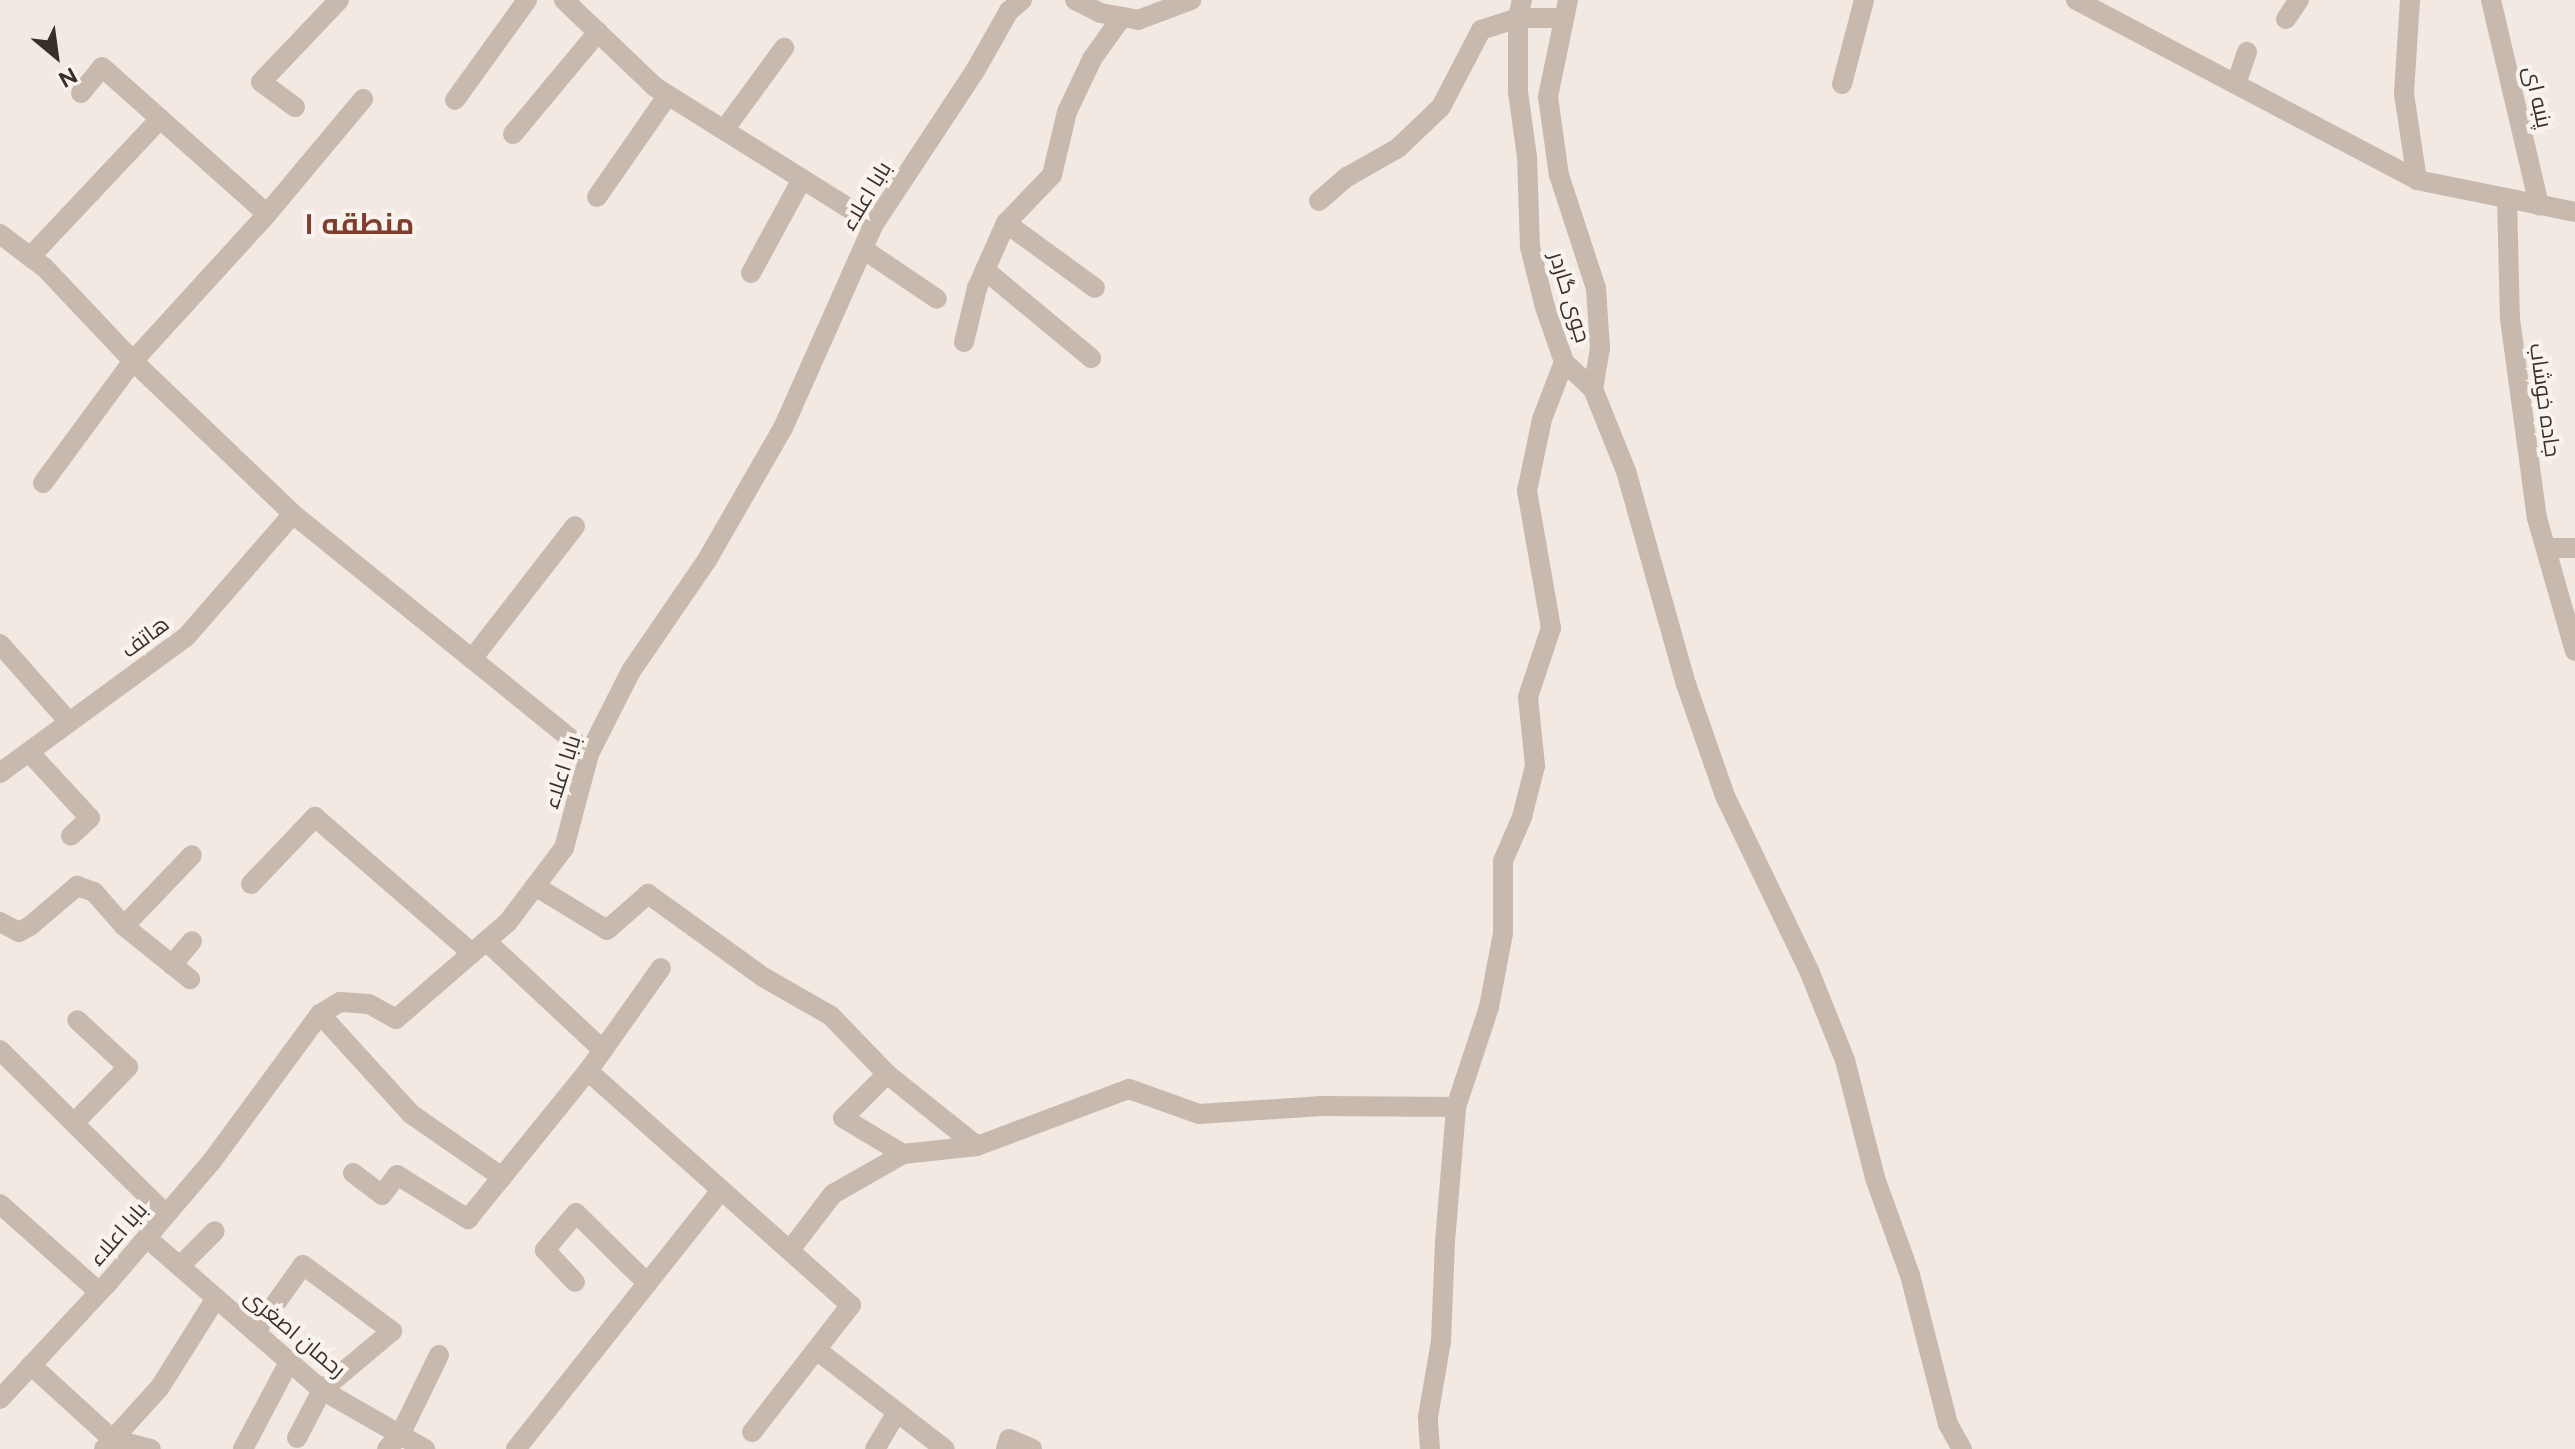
<!DOCTYPE html>
<html>
<head>
<meta charset="utf-8">
<style>
	body { margin:0 }
	#map { position:relative; width:2575px; height:1449px; overflow:hidden; background:#f1e9e2; font-family:Figtree,Cairo,sans-serif }
	div>[style] { position:absolute }
	[style*='--x'] { left:calc(var(--x)*1px); top:calc(var(--y)*1px); width:calc(var(--w)*1px); rotate:calc(var(--a)*1deg) }
	.minor>* { height:20px; margin:-10px; padding:0 10px; transform-origin:10px; border-radius:10px; background:#c8b9ae }
	span { translate:-50% -50%; white-space:nowrap; text-align:center; line-height:1.15; -webkit-text-stroke:8px #f9f3ee; paint-order:stroke }
	.street-label { font-size:22px; color:#382f2c }
	.district-label { font-size:30px; color:#7f3d2d; font-weight:700 }
	.north { position:absolute; left:16px; top:16px; width:80px; height:80px; -webkit-text-stroke:6px #f9f3ee; paint-order:stroke; rotate:151deg; font-size:22px; font-weight:700; line-height:32px; text-align:center; color:#382f2c }
	.north::after { content:''; display:block; margin:auto; width:28px; height:36px; background:#382f2c; clip-path:polygon(50% 0,100% 100%,50% 72%,0 100%) }
</style>
</head>
<body>
<div id="map">
	<div class="minor">
		<div style="--x:564;--y:0;--w:126;--a:43.7"></div>
		<div style="--x:655;--y:87;--w:258;--a:32"></div>
		<div style="--x:1075;--y:0;--w:28;--a:27"></div>
		<div style="--x:1100;--y:13;--w:39;--a:10"></div>
		<div style="--x:1138;--y:20;--w:57;--a:-20.7"></div>
		<div style="--x:1522;--y:0;--w:18;--a:103"></div>
		<div style="--x:1518;--y:18;--w:74;--a:90"></div>
		<div style="--x:1518;--y:92;--w:66;--a:82.1"></div>
		<div style="--x:1527;--y:157;--w:90;--a:88.1"></div>
		<div style="--x:1530;--y:247;--w:62;--a:76"></div>
		<div style="--x:1545;--y:307;--w:58;--a:70.9"></div>
		<div style="--x:1564;--y:362;--w:40;--a:43"></div>
		<div style="--x:1593;--y:389;--w:88;--a:68.1"></div>
		<div style="--x:1626;--y:471;--w:221;--a:74.3"></div>
		<div style="--x:1686;--y:684;--w:119;--a:70.8"></div>
		<div style="--x:1725;--y:796;--w:196;--a:64.3"></div>
		<div style="--x:1810;--y:973;--w:94;--a:68.1"></div>
		<div style="--x:1845;--y:1060;--w:122;--a:75.7"></div>
		<div style="--x:1875;--y:1178;--w:103;--a:70.2"></div>
		<div style="--x:1910;--y:1275;--w:154;--a:75.7"></div>
		<div style="--x:1948;--y:1424;--w:29;--a:61"></div>
		<div style="--x:1568;--y:0;--w:99;--a:101.7"></div>
		<div style="--x:1548;--y:97;--w:79;--a:82"></div>
		<div style="--x:1559;--y:175;--w:119;--a:71.9"></div>
		<div style="--x:1596;--y:288;--w:60;--a:86.2"></div>
		<div style="--x:1600;--y:348;--w:42;--a:99.7"></div>
		<div style="--x:2076;--y:0;--w:386;--a:27.8"></div>
		<div style="--x:2417;--y:180;--w:161;--a:11.4"></div>
		<div style="--x:2410;--y:0;--w:94;--a:93.7"></div>
		<div style="--x:2404;--y:94;--w:87;--a:81.4"></div>
		<div style="--x:2491;--y:0;--w:211;--a:76.8"></div>
		<div style="--x:2286;--y:19;--w:23;--a:-56"></div>
		<div style="--x:1842;--y:84;--w:87;--a:-75.3"></div>
		<div style="--x:2236;--y:84;--w:34;--a:-71"></div>
		<div style="--x:81;--y:93;--w:33;--a:-51"></div>
		<div style="--x:102;--y:67;--w:221;--a:41.7"></div>
		<div style="--x:455;--y:100;--w:123;--a:-54.2"></div>
		<div style="--x:295;--y:107;--w:42;--a:-143.7"></div>
		<div style="--x:261;--y:82;--w:113;--a:-46.4"></div>
		<div style="--x:724;--y:130;--w:102;--a:-53.8"></div>
		<div style="--x:513;--y:134;--w:133;--a:-50.2"></div>
		<div style="--x:597;--y:197;--w:124;--a:-55.2"></div>
		<div style="--x:2507;--y:198;--w:121;--a:88.6"></div>
		<div style="--x:2510;--y:319;--w:201;--a:82.3"></div>
		<div style="--x:2537;--y:518;--w:138;--a:74.1"></div>
		<div style="--x:1319;--y:201;--w:37;--a:-41"></div>
		<div style="--x:1347;--y:177;--w:59;--a:-29.6"></div>
		<div style="--x:1398;--y:148;--w:59;--a:-43.6"></div>
		<div style="--x:1441;--y:107;--w:87;--a:-62.5"></div>
		<div style="--x:1481;--y:30;--w:39;--a:-18"></div>
		<div style="--x:1518;--y:18;--w:44;--a:0"></div>
		<div style="--x:1006;--y:223;--w:110;--a:36.1"></div>
		<div style="--x:0;--y:234;--w:56;--a:37.1"></div>
		<div style="--x:45;--y:268;--w:128;--a:46.6"></div>
		<div style="--x:133;--y:361;--w:221;--a:43.7"></div>
		<div style="--x:293;--y:514;--w:381;--a:39"></div>
		<div style="--x:863;--y:249;--w:89;--a:34"></div>
		<div style="--x:30;--y:257;--w:190;--a:-46.7"></div>
		<div style="--x:985;--y:270;--w:138;--a:39.7"></div>
		<div style="--x:751;--y:273;--w:107;--a:-61.5"></div>
		<div style="--x:964;--y:342;--w:56;--a:-76.5"></div>
		<div style="--x:977;--y:288;--w:71;--a:-66"></div>
		<div style="--x:1006;--y:223;--w:66;--a:-46.2"></div>
		<div style="--x:1052;--y:175;--w:65;--a:-76.6"></div>
		<div style="--x:1067;--y:112;--w:59;--a:-64.7"></div>
		<div style="--x:1092;--y:59;--w:52;--a:-54.5"></div>
		<div style="--x:43;--y:483;--w:152;--a:-53.6"></div>
		<div style="--x:133;--y:361;--w:199;--a:-47.6"></div>
		<div style="--x:267;--y:214;--w:150;--a:-50.1"></div>
		<div style="--x:2546;--y:548;--w:29;--a:0"></div>
		<div style="--x:0;--y:644;--w:104;--a:48.5"></div>
		<div style="--x:472;--y:659;--w:168;--a:-52.2"></div>
		<div style="--x:29;--y:752;--w:90;--a:47.3"></div>
		<div style="--x:90;--y:818;--w:26;--a:137"></div>
		<div style="--x:0;--y:773;--w:230;--a:-36.2"></div>
		<div style="--x:186;--y:637;--w:163;--a:-49"></div>
		<div style="--x:251;--y:884;--w:93;--a:-46.3"></div>
		<div style="--x:315;--y:817;--w:208;--a:40.9"></div>
		<div style="--x:535;--y:886;--w:84;--a:31.4"></div>
		<div style="--x:607;--y:930;--w:55;--a:-41.3"></div>
		<div style="--x:648;--y:894;--w:142;--a:35.8"></div>
		<div style="--x:763;--y:977;--w:78;--a:29.8"></div>
		<div style="--x:831;--y:1016;--w:81;--a:46"></div>
		<div style="--x:887;--y:1074;--w:115;--a:38.7"></div>
		<div style="--x:0;--y:922;--w:21;--a:28"></div>
		<div style="--x:19;--y:932;--w:13;--a:-29"></div>
		<div style="--x:30;--y:926;--w:62;--a:-40.4"></div>
		<div style="--x:77;--y:886;--w:18;--a:19"></div>
		<div style="--x:94;--y:892;--w:45;--a:48.6"></div>
		<div style="--x:124;--y:926;--w:85;--a:38.8"></div>
		<div style="--x:124;--y:926;--w:98;--a:-46.2"></div>
		<div style="--x:486;--y:941;--w:160;--a:43"></div>
		<div style="--x:172;--y:965;--w:31;--a:-50"></div>
		<div style="--x:320;--y:1014;--w:135;--a:47.7"></div>
		<div style="--x:411;--y:1114;--w:111;--a:34.7"></div>
		<div style="--x:0;--y:1050;--w:233;--a:44.7"></div>
		<div style="--x:588;--y:1071;--w:352;--a:41.7"></div>
		<div style="--x:851;--y:1305;--w:161;--a:127.9"></div>
		<div style="--x:887;--y:1074;--w:62;--a:135"></div>
		<div style="--x:843;--y:1118;--w:70;--a:31"></div>
		<div style="--x:74;--y:1123;--w:78;--a:-46"></div>
		<div style="--x:128;--y:1067;--w:69;--a:-137.3"></div>
		<div style="--x:353;--y:1173;--w:36;--a:37"></div>
		<div style="--x:382;--y:1195;--w:25;--a:-53"></div>
		<div style="--x:397;--y:1175;--w:84;--a:31.8"></div>
		<div style="--x:468;--y:1219;--w:191;--a:-51"></div>
		<div style="--x:588;--y:1071;--w:126;--a:-54.7"></div>
		<div style="--x:0;--y:1204;--w:132;--a:41.6"></div>
		<div style="--x:147;--y:1238;--w:232;--a:41"></div>
		<div style="--x:322;--y:1390;--w:119;--a:29.8"></div>
		<div style="--x:790;--y:1250;--w:71;--a:-52.5"></div>
		<div style="--x:833;--y:1194;--w:81;--a:-29.7"></div>
		<div style="--x:903;--y:1154;--w:74;--a:-6.2"></div>
		<div style="--x:977;--y:1146;--w:162;--a:-20.6"></div>
		<div style="--x:1129;--y:1089;--w:74;--a:19.7"></div>
		<div style="--x:1199;--y:1114;--w:123;--a:-3.7"></div>
		<div style="--x:1322;--y:1106;--w:134;--a:0.4"></div>
		<div style="--x:180;--y:1266;--w:49;--a:-45"></div>
		<div style="--x:575;--y:1282;--w:44;--a:-133.2"></div>
		<div style="--x:545;--y:1250;--w:48;--a:-50"></div>
		<div style="--x:576;--y:1213;--w:100;--a:44.6"></div>
		<div style="--x:255;--y:1332;--w:82;--a:-54.4"></div>
		<div style="--x:303;--y:1265;--w:111;--a:36.6"></div>
		<div style="--x:392;--y:1331;--w:92;--a:139.9"></div>
		<div style="--x:322;--y:1390;--w:54;--a:117.5"></div>
		<div style="--x:818;--y:1351;--w:160;--a:37.7"></div>
		<div style="--x:31;--y:1365;--w:110;--a:42.4"></div>
		<div style="--x:112;--y:1439;--w:40;--a:14.4"></div>
		<div style="--x:0;--y:1399;--w:157;--a:-47.1"></div>
		<div style="--x:107;--y:1284;--w:162;--a:-49.5"></div>
		<div style="--x:212;--y:1161;--w:182;--a:-53.7"></div>
		<div style="--x:320;--y:1014;--w:23;--a:-31"></div>
		<div style="--x:340;--y:1002;--w:29;--a:4"></div>
		<div style="--x:369;--y:1004;--w:31;--a:29"></div>
		<div style="--x:396;--y:1019;--w:148;--a:-40.9"></div>
		<div style="--x:508;--y:922;--w:93;--a:-52.9"></div>
		<div style="--x:564;--y:848;--w:97;--a:-75.1"></div>
		<div style="--x:589;--y:754;--w:93;--a:-63.2"></div>
		<div style="--x:631;--y:671;--w:135;--a:-55.6"></div>
		<div style="--x:707;--y:560;--w:152;--a:-60.1"></div>
		<div style="--x:783;--y:428;--w:223;--a:-66"></div>
		<div style="--x:874;--y:224;--w:183;--a:-56.6"></div>
		<div style="--x:975;--y:71;--w:69;--a:-60.5"></div>
		<div style="--x:1009;--y:11;--w:17;--a:-40"></div>
		<div style="--x:104;--y:1449;--w:84;--a:-47.9"></div>
		<div style="--x:160;--y:1387;--w:105;--a:-57.8"></div>
		<div style="--x:243;--y:1449;--w:98;--a:-62.1"></div>
		<div style="--x:387;--y:1449;--w:19;--a:-47"></div>
		<div style="--x:400;--y:1435;--w:89;--a:-64"></div>
		<div style="--x:516;--y:1449;--w:330;--a:-51.6"></div>
		<div style="--x:875;--y:1449;--w:43;--a:-59.3"></div>
		<div style="--x:1006;--y:1449;--w:10;--a:-73"></div>
		<div style="--x:1009;--y:1439;--w:25;--a:23"></div>
		<div style="--x:1430;--y:1449;--w:32;--a:-94"></div>
		<div style="--x:1428;--y:1417;--w:77;--a:-80.3"></div>
		<div style="--x:1441;--y:1341;--w:99;--a:-87.7"></div>
		<div style="--x:1445;--y:1242;--w:135;--a:-85.3"></div>
		<div style="--x:1456;--y:1107;--w:105;--a:-71.7"></div>
		<div style="--x:1489;--y:1007;--w:75;--a:-79.3"></div>
		<div style="--x:1503;--y:933;--w:72;--a:-90"></div>
		<div style="--x:1503;--y:861;--w:48;--a:-66.6"></div>
		<div style="--x:1522;--y:817;--w:53;--a:-75.7"></div>
		<div style="--x:1535;--y:766;--w:69;--a:-95.8"></div>
		<div style="--x:1528;--y:697;--w:73;--a:-71.6"></div>
		<div style="--x:1551;--y:628;--w:139;--a:-99.9"></div>
		<div style="--x:1527;--y:491;--w:74;--a:-78.2"></div>
		<div style="--x:1542;--y:419;--w:61;--a:-68.9"></div>
	</div>
	<div class="street-label">
		<span style="left:2538px;top:97px;rotate:77deg">پنبه ای</span>
		<span style="left:866px;top:196px;rotate:-59deg">بابا اعلاء</span>
		<span style="left:1570px;top:297px;rotate:73deg">جوی گاردر</span>
		<span style="left:2545px;top:400px;rotate:82deg">جاده خوشاب</span>
		<span style="left:145px;top:637px;rotate:-37deg">هاتف</span>
		<span style="left:562px;top:772px;rotate:-72deg">بابا اعلاء</span>
		<span style="left:118px;top:1234px;rotate:-49deg">بابا اعلاء</span>
		<span style="left:295px;top:1333px;rotate:40deg">رحمان اصغری</span>
	</div>
	<div class="district-label">
		<span style="left:359px;top:224px">منطقه ۱</span>
	</div>
	<div class="north">N</div>
</div>
</body>
</html>
